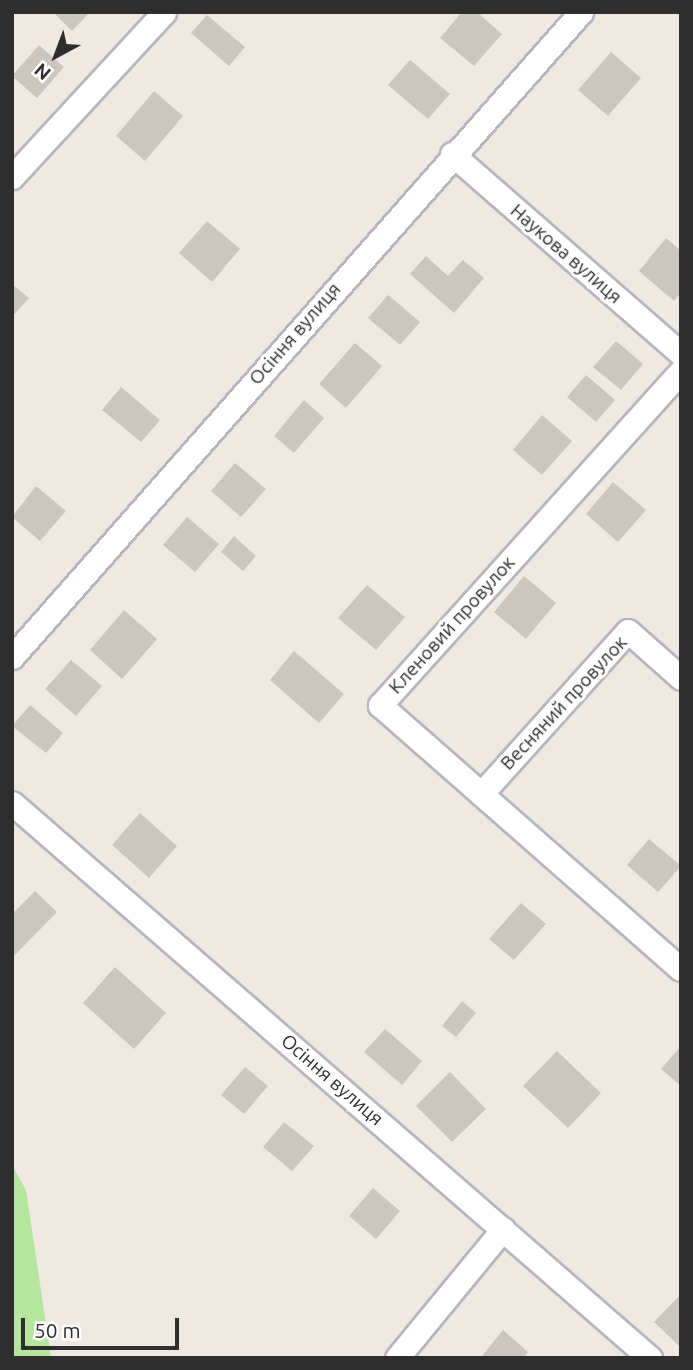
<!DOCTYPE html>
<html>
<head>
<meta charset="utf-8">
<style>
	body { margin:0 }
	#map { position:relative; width:693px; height:1370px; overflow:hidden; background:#efe9e1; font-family:Ubuntu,sans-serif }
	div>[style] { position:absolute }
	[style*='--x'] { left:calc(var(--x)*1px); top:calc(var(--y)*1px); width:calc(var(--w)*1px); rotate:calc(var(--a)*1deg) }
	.green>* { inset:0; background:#b6e59e }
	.building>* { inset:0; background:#cbc7bf }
	.roads { filter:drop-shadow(2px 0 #b4b7c1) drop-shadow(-2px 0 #b4b7c1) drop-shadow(0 2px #b4b7c1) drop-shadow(0 -2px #b4b7c1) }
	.street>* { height:23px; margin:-11.5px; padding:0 11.5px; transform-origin:11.5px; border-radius:11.5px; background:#fff }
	span { translate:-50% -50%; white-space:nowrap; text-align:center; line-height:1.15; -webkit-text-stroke:6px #fff; paint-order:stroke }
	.street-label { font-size:19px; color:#2e2e2e }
	.frame { position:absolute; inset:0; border:14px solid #2e2e2e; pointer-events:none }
	.north { position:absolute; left:21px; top:21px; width:70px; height:70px; -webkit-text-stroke:5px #fff; paint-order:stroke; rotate:221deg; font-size:19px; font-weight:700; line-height:28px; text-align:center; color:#2e2e2e }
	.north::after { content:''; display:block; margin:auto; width:24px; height:32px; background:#2e2e2e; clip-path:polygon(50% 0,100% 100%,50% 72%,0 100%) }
	.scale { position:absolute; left:21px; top:1318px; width:158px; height:32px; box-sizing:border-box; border:4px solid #2e2e2e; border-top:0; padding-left:9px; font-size:21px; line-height:24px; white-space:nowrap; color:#2e2e2e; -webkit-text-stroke:5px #fff; paint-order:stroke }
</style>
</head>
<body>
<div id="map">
	<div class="green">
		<div style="clip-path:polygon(12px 1165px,26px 1190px,51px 1358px,12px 1358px)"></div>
	</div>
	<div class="building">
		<div style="clip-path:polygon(53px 12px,90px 12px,72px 31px)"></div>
		<div style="clip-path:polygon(462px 12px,477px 12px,502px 34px,474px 66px,440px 38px)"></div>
		<div style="clip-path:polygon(207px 15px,245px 47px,229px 66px,191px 33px)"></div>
		<div style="clip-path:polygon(39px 45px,64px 67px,37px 98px,12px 76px)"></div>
		<div style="clip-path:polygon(611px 52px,641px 78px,608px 116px,578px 90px)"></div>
		<div style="clip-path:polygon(410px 60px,450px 94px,428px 119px,388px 85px)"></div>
		<div style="clip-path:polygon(154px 91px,183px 116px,145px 161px,116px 136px)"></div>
		<div style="clip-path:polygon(207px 221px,240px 249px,212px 282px,179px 253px)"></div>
		<div style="clip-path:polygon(666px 238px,681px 251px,681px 292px,674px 301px,639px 271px)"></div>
		<div style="clip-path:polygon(426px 256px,448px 276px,463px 260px,484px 278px,454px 313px,410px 274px)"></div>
		<div style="clip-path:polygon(12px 284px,29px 298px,12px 317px)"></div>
		<div style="clip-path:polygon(388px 295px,420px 322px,400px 345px,368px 318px)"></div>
		<div style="clip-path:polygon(616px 341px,643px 364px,621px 390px,593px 367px)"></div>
		<div style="clip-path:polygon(355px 343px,382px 366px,346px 408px,319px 384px)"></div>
		<div style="clip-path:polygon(586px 375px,615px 400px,596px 422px,567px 397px)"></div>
		<div style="clip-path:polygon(121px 387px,160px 420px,141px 442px,102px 410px)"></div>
		<div style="clip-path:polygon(304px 400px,324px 418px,294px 453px,274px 436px)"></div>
		<div style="clip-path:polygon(542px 415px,572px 441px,542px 475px,513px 450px)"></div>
		<div style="clip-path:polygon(235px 463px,266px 489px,241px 517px,211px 491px)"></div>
		<div style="clip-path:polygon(613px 482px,646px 510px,618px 542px,586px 514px)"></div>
		<div style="clip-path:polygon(36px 486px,66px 511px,40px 541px,12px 517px)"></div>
		<div style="clip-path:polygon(187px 517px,219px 544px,195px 572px,163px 545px)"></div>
		<div style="clip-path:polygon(234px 536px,256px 556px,243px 571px,221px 552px)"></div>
		<div style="clip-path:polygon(524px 576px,556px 603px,526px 639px,494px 612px)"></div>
		<div style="clip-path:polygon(367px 585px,405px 617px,376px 650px,338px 618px)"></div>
		<div style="clip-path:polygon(124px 610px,157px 639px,122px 679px,90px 650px)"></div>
		<div style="clip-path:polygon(294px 651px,344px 694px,319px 723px,270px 680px)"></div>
		<div style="clip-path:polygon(71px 660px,102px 686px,76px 716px,45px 689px)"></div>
		<div style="clip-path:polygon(30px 705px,63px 733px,46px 753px,12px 726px)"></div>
		<div style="clip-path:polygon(140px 813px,177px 846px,149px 878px,112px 845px)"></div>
		<div style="clip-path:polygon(649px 839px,681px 866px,658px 892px,627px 865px)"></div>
		<div style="clip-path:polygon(35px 891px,57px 912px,12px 958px,12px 914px)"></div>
		<div style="clip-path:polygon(521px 903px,546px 924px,514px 960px,489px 939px)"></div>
		<div style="clip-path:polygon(115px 967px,166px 1013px,134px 1049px,83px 1003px)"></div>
		<div style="clip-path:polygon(462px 1001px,476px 1013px,456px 1037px,442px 1026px)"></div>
		<div style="clip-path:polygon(385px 1029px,422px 1061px,402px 1085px,364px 1052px)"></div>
		<div style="clip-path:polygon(681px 1046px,681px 1086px,661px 1069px)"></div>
		<div style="clip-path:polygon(557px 1051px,601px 1093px,568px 1128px,523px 1086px)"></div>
		<div style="clip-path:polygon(245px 1067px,268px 1086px,244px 1114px,221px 1095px)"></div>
		<div style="clip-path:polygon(450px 1072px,486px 1109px,452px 1142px,416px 1106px)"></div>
		<div style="clip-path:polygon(284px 1122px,314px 1146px,292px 1171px,263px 1147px)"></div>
		<div style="clip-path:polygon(373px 1188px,400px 1211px,376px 1239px,349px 1216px)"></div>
		<div style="clip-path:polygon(681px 1294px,681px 1348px,654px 1322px)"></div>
		<div style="clip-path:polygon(503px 1330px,528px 1352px,523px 1358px,482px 1356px)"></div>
	</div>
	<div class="roads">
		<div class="street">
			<div style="--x:452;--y:154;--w:304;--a:41.1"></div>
			<div style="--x:12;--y:177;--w:224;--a:-47.3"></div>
			<div style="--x:681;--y:371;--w:450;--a:132"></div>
			<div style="--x:380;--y:705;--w:400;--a:41.3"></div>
			<div style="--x:12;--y:657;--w:860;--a:-48.58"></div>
			<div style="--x:481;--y:794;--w:219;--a:-48"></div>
			<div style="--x:628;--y:631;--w:71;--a:41.6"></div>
			<div style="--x:12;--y:803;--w:846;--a:41.02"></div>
			<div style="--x:397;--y:1358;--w:167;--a:-50.6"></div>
		</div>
	</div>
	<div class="street-label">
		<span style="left:566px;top:254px;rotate:41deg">Наукова вулиця</span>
		<span style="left:295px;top:334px;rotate:-49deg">Осіння вулиця</span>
		<span style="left:452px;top:625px;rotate:-48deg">Кленовий провулок</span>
		<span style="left:564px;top:703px;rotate:-47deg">Весняний провулок</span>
		<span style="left:332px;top:1080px;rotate:41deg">Осіння вулиця</span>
	</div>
	<div class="frame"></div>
	<div class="north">N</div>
	<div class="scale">50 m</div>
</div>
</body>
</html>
